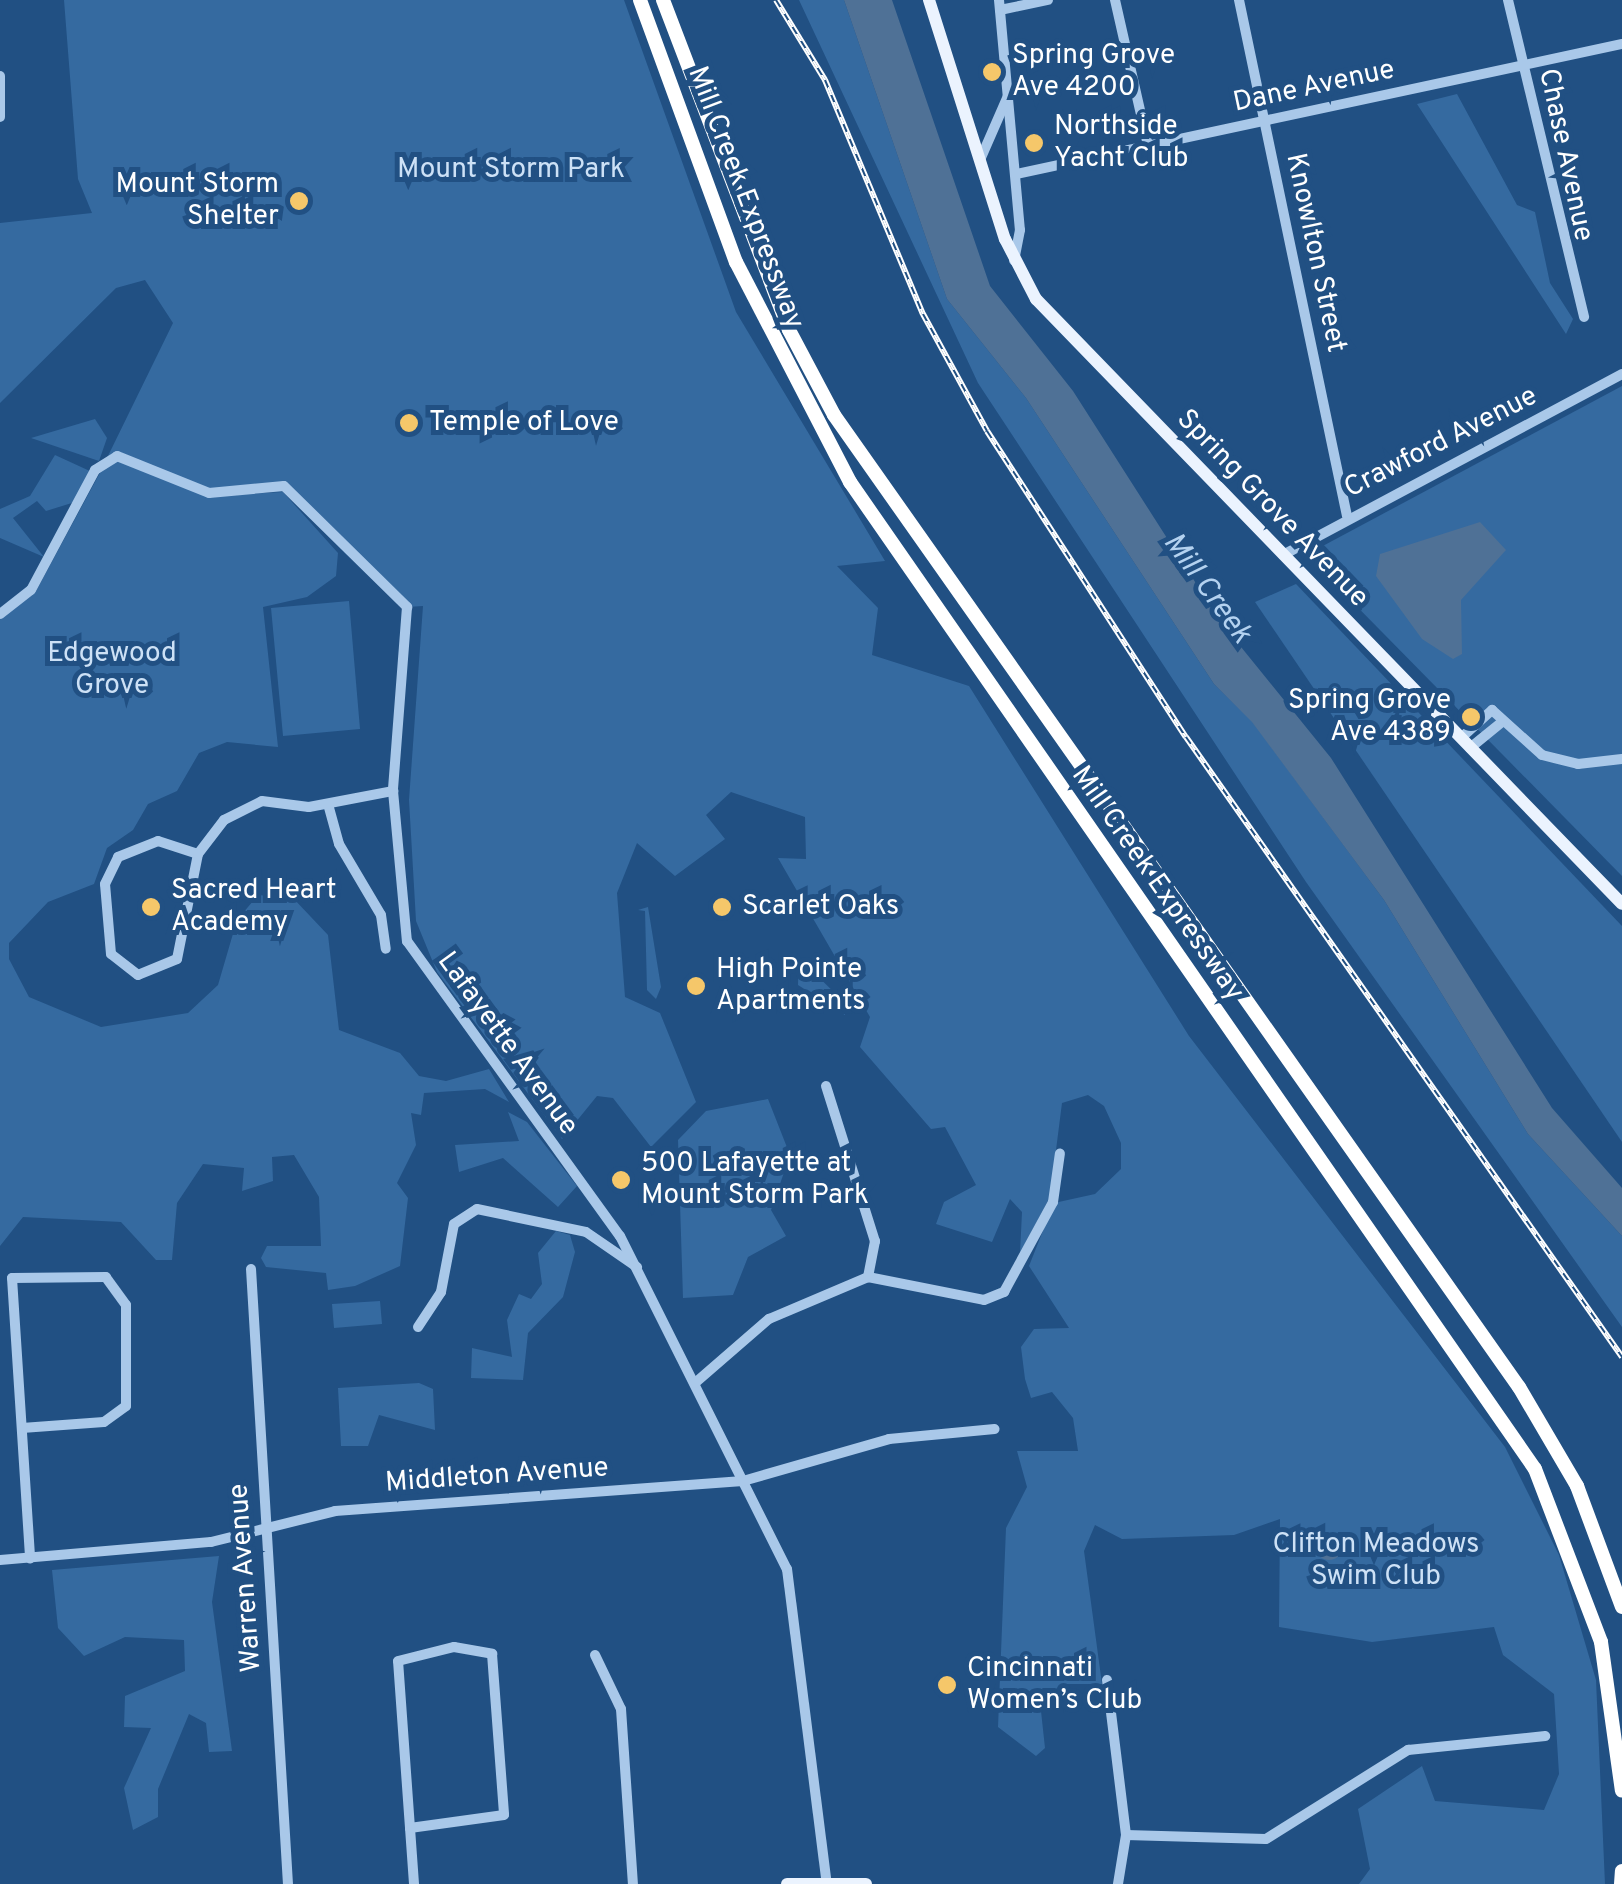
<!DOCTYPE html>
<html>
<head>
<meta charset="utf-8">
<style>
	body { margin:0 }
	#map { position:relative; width:1622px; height:1884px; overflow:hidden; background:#215083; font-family:Overpass,sans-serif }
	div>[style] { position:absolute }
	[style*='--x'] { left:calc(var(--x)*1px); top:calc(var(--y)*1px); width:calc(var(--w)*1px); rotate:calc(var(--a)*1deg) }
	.green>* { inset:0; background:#356aa0 }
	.water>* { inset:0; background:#4f7196 }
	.round { border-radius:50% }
	.minor>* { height:10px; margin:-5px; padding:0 5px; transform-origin:5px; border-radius:5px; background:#a9c8e9 }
	.major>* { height:12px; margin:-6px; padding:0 6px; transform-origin:6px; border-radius:6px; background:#ebf3fe }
	.highway>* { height:14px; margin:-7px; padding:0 7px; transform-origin:7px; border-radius:7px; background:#fff }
	.rail>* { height:6px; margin-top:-3px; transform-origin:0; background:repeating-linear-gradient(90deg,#215083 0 8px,#fff 0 16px); box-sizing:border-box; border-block:2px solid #fff }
	.dots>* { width:28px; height:28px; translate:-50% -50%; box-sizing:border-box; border:5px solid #215083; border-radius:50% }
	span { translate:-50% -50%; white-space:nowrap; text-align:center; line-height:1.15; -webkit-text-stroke:10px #215083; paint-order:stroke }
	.poi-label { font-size:28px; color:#fff }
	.left { translate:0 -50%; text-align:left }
	.right { translate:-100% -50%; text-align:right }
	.street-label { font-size:28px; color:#fff }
	.park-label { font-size:28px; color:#cde1f6 }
	.water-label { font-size:30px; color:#b4d2f0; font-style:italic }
</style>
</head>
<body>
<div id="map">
	<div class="green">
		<div style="clip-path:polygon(64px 0,624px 0,736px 312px,885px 561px,837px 566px,878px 608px,872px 655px,969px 686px,1189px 1036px,1505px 1447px,1559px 1555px,1596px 1680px,1605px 1884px,1359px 1884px,1370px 1869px,1358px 1809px,1422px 1766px,1435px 1801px,1544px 1810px,1559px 1774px,1554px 1694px,1503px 1655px,1494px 1627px,1372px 1642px,1279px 1627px,1280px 1519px,1234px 1535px,1122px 1539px,1095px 1525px,1084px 1551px,1102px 1684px,1063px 1684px,1041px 1711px,1045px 1748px,1036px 1756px,998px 1727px,1006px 1528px,1027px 1487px,1017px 1451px,1078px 1451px,1073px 1418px,1052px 1392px,1031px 1398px,1025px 1379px,1021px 1347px,1034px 1329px,1069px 1328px,1029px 1266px,1054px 1203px,1095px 1194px,1121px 1169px,1121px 1143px,1104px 1106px,1088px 1095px,1062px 1103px,1050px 1197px,1020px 1253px,1022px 1212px,1010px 1199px,992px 1242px,936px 1224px,944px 1202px,976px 1185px,945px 1127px,931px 1129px,860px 1047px,870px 1017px,778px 858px,806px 859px,805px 817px,731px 792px,706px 815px,725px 839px,675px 876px,637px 843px,617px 893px,625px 997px,660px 1013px,696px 1102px,651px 1147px,613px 1098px,597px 1096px,562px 1139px,437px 972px,416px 921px,409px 800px,423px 606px,407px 607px,345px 553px,291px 491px,221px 494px,106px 460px,173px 323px,145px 280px,116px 288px,0 403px,0 223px,92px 213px,78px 179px)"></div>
		<div style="clip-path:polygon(799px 0,844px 0,947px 299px,1026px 398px,1214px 684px,1252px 721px,1384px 900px,1528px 1134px,1622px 1236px,1622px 1327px,1306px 882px,978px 383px)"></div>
		<div style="clip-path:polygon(1457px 94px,1517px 205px,1535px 212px,1550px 283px,1573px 319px,1566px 334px,1417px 104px)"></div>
		<div style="clip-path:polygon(1622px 386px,1622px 876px,1321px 570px,1319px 548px)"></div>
		<div style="clip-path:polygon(95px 419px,107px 438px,99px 461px,31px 438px)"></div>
		<div style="clip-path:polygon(55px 455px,92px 472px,75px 502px,46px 511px,37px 501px,13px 518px,44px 557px,0 538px,0 509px,30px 496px)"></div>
		<div style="clip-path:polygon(116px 460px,210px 496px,283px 492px,338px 553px,336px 576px,307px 597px,263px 607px,278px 747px,227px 742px,199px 753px,177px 791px,148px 804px,133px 830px,107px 848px,94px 884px,48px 902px,9px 943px,9px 959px,29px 997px,101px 1027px,188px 1013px,218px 985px,237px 920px,258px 895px,293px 898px,328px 935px,339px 1030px,400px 1053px,419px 1076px,446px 1081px,489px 1069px,509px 1102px,485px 1089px,424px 1093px,421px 1115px,411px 1113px,416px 1145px,397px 1183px,408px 1198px,400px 1266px,355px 1286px,328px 1290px,326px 1273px,266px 1267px,261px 1258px,267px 1246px,321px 1246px,319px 1197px,294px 1155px,272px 1157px,273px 1181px,242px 1191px,244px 1168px,203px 1164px,177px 1203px,172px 1260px,156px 1260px,121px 1222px,23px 1217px,0 1246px,0 619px,35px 593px,102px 469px)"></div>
		<div style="clip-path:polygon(1296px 584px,1622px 926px,1622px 1142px,1255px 602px)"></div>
		<div style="clip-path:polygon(349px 601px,360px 729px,283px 736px,271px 608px)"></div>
		<div style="clip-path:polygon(648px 907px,661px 987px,656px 999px,647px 990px,645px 911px,638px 910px)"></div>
		<div style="clip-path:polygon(799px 958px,844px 1002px,845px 1015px,798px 985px)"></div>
		<div style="clip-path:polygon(768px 1099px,790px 1155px,771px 1210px,786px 1236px,748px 1257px,733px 1295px,683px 1298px,678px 1140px,706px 1111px)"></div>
		<div style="clip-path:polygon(508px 1112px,527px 1122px,577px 1186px,558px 1207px,503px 1158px,459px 1172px,455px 1145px,519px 1141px)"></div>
		<div style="clip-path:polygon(556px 1231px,570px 1235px,575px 1252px,563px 1297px,528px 1333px,523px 1380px,471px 1378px,472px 1348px,512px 1357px,507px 1320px,519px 1294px,531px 1299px,542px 1284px,538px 1253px)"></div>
		<div style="clip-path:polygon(380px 1301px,382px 1324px,334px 1328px,332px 1304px)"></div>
		<div style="clip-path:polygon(419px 1383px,433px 1389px,435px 1430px,379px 1415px,368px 1446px,341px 1446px,338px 1388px)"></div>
		<div style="clip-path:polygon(219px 1556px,212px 1602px,232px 1751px,209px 1752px,206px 1723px,189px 1714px,158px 1789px,158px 1817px,133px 1830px,124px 1788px,151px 1728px,124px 1727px,125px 1696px,185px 1671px,184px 1640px,125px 1637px,84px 1656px,58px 1628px,52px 1570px)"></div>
	</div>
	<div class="water">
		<div style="clip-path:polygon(844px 0,892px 0,990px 286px,1073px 391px,1220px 621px,1331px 758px,1552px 1108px,1622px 1188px,1622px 1236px,1528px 1134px,1384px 900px,1252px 722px,1214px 684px,1026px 398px,947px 299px)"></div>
		<div style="clip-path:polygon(1480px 522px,1506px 550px,1461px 600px,1462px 654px,1453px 659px,1422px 639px,1376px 576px,1380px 554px)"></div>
		<div class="round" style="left:1291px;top:1532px;width:24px;height:24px"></div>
		<div class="round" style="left:1316px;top:1534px;width:26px;height:26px"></div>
	</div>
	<div class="minor">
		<div style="--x:999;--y:0;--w:231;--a:84.8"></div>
		<div style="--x:1020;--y:230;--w:31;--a:101"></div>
		<div style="--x:1115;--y:0;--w:149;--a:77.2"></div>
		<div style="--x:1239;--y:0;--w:527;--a:78.18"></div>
		<div style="--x:1508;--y:0;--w:326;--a:76.5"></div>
		<div style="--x:1000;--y:10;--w:49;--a:-11.8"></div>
		<div style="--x:0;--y:76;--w:41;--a:90"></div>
		<div style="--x:980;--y:160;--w:70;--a:-66.4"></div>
		<div style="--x:1016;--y:174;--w:620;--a:-12.11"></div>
		<div style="--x:1283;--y:555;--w:384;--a:-28.1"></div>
		<div style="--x:0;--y:614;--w:39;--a:-38"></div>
		<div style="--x:31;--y:590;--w:136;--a:-61.9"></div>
		<div style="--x:95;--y:470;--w:26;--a:-32"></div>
		<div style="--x:117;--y:456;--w:99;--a:21.9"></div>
		<div style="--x:209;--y:493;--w:75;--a:-5.3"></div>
		<div style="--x:284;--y:486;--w:173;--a:44.5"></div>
		<div style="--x:407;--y:607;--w:185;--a:94.4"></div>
		<div style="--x:393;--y:791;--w:151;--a:84.7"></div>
		<div style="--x:407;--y:941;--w:364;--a:54.2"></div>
		<div style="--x:620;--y:1236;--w:373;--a:63.4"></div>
		<div style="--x:787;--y:1569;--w:318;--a:82.8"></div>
		<div style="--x:1461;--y:738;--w:42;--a:-42.1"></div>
		<div style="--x:1492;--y:710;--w:67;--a:42"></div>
		<div style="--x:1542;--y:755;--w:37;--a:14"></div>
		<div style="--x:1578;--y:764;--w:44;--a:-6.5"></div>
		<div style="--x:1470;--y:748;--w:41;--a:-39.1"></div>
		<div style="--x:328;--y:804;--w:41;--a:74.6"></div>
		<div style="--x:339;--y:844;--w:82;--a:59.4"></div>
		<div style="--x:381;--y:915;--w:34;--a:82"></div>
		<div style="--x:158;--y:841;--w:42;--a:18"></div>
		<div style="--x:198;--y:854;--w:107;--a:101.3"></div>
		<div style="--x:177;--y:959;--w:42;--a:157.7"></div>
		<div style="--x:138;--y:975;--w:34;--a:-142"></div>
		<div style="--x:111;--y:954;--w:70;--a:-94.9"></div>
		<div style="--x:105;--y:884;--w:30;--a:-64"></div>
		<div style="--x:118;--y:857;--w:43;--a:-21.8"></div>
		<div style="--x:198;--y:854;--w:43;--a:-52.6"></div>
		<div style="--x:224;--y:820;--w:42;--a:-26.6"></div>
		<div style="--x:262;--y:801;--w:47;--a:7.3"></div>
		<div style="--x:309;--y:807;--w:86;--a:-10.8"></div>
		<div style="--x:826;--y:1086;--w:163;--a:72.5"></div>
		<div style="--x:875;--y:1241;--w:37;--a:101"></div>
		<div style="--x:251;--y:1269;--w:616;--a:86.56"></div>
		<div style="--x:418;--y:1327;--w:42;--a:-56.7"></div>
		<div style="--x:441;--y:1292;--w:69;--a:-79.2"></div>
		<div style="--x:454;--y:1224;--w:27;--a:-33"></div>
		<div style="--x:477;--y:1209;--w:111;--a:11.9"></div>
		<div style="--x:586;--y:1232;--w:62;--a:34.5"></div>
		<div style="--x:695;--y:1383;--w:98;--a:-40.9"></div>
		<div style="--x:769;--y:1319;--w:108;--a:-23"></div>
		<div style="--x:868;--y:1277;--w:118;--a:11.2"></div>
		<div style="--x:984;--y:1300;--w:22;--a:-22"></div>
		<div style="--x:1004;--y:1292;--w:102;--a:-61.4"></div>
		<div style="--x:1053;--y:1202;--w:49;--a:-81.9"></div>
		<div style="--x:22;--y:1428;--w:82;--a:-4.2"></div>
		<div style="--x:104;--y:1422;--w:27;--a:-36"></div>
		<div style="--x:126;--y:1406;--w:101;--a:-90"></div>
		<div style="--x:126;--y:1305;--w:34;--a:-126"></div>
		<div style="--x:106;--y:1277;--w:94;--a:179.4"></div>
		<div style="--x:12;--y:1278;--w:281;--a:86.3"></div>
		<div style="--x:0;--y:1560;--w:212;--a:-4.9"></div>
		<div style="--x:211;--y:1542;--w:128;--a:-14"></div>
		<div style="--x:335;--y:1511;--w:409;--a:-4.2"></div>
		<div style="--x:743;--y:1481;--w:152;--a:-16"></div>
		<div style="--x:889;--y:1439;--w:106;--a:-5.4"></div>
		<div style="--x:454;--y:1647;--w:39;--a:10"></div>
		<div style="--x:492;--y:1654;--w:161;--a:85.7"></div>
		<div style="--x:504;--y:1815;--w:95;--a:172.1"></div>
		<div style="--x:410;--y:1828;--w:167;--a:-94.1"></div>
		<div style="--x:398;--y:1661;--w:58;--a:-14"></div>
		<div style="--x:595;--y:1655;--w:60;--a:64.3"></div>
		<div style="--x:621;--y:1709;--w:175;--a:86.1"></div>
		<div style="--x:1107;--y:1680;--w:156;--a:83"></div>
		<div style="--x:1126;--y:1835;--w:50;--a:99.3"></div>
		<div style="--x:410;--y:1828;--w:56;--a:85.9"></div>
		<div style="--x:1126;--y:1835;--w:140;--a:1.6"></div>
		<div style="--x:1266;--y:1839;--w:168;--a:-32.1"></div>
		<div style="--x:1408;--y:1750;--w:138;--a:-5.8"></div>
	</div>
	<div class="major">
		<div style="--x:929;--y:0;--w:251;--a:72.4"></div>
		<div style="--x:1005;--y:239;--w:68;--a:62.7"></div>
		<div style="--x:1036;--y:299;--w:842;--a:45.91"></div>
		<div style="--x:787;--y:1884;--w:79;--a:0"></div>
	</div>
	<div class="highway">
		<div style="--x:640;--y:0;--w:279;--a:69.9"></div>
		<div style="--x:736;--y:262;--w:248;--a:62.6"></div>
		<div style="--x:850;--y:482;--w:1201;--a:55.24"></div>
		<div style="--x:1535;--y:1469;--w:185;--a:69.1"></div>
		<div style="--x:1601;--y:1642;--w:150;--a:82"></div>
		<div style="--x:663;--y:0;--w:353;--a:69.1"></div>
		<div style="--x:789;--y:330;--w:96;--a:62.1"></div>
		<div style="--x:834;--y:415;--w:1189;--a:54.83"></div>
		<div style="--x:1519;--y:1387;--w:115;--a:59.6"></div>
		<div style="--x:1577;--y:1486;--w:129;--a:69.6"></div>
		<div style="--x:1621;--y:1884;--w:13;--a:-86"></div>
	</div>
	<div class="rail">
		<div style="--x:776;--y:0;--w:94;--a:58.5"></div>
		<div style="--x:825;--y:80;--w:254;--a:67.3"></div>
		<div style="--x:923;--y:314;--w:133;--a:61.3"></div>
		<div style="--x:987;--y:431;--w:365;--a:57"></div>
		<div style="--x:1186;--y:737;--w:758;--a:54.88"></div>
	</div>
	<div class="dots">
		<div style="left:992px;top:72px;background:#f5c76a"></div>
		<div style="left:1034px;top:143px;background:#f5c76a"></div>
		<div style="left:299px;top:201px;background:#f5c76a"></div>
		<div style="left:409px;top:423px;background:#f5c76a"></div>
		<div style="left:1471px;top:717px;background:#f5c76a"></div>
		<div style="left:151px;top:907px;background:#f5c76a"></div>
		<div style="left:722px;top:907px;background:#f5c76a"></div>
		<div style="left:696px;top:986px;background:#f5c76a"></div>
		<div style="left:621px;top:1180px;background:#f5c76a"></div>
		<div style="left:947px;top:1685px;background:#f5c76a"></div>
	</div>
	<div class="poi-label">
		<span class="left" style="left:1012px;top:72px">Spring Grove<br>Ave 4200</span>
		<span class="left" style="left:1054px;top:143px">Northside<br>Yacht Club</span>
		<span class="right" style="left:279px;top:201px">Mount Storm<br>Shelter</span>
		<span class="left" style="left:429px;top:423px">Temple of Love</span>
		<span class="right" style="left:1451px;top:717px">Spring Grove<br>Ave 4389</span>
		<span class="left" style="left:171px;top:907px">Sacred Heart<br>Academy</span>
		<span class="left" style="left:742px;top:907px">Scarlet Oaks</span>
		<span class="left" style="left:716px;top:986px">High Pointe<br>Apartments</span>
		<span class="left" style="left:641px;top:1180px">500 Lafayette at<br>Mount Storm Park</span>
		<span class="left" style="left:967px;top:1685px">Cincinnati<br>Women’s Club</span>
	</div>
	<div class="street-label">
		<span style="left:1314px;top:87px;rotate:-12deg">Dane Avenue</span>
		<span style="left:1565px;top:155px;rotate:78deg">Chase Avenue</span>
		<span style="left:745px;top:198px;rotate:69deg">Mill Creek Expressway</span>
		<span style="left:1315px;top:253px;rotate:78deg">Knowlton Street</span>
		<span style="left:1441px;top:443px;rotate:-27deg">Crawford Avenue</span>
		<span style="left:1272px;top:509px;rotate:46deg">Spring Grove Avenue</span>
		<span style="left:1157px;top:884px;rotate:55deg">Mill Creek Expressway</span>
		<span style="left:507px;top:1044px;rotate:54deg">Lafayette Avenue</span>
		<span style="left:497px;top:1476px;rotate:-4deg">Middleton Avenue</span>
		<span style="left:246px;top:1578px;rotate:-94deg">Warren Avenue</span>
	</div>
	<div class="park-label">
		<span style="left:511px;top:170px">Mount Storm Park</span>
		<span style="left:112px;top:670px">Edgewood<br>Grove</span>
		<span style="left:1376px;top:1561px">Clifton Meadows<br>Swim Club</span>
	</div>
	<div class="water-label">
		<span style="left:1206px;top:589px;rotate:54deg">Mill Creek</span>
	</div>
</div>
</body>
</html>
